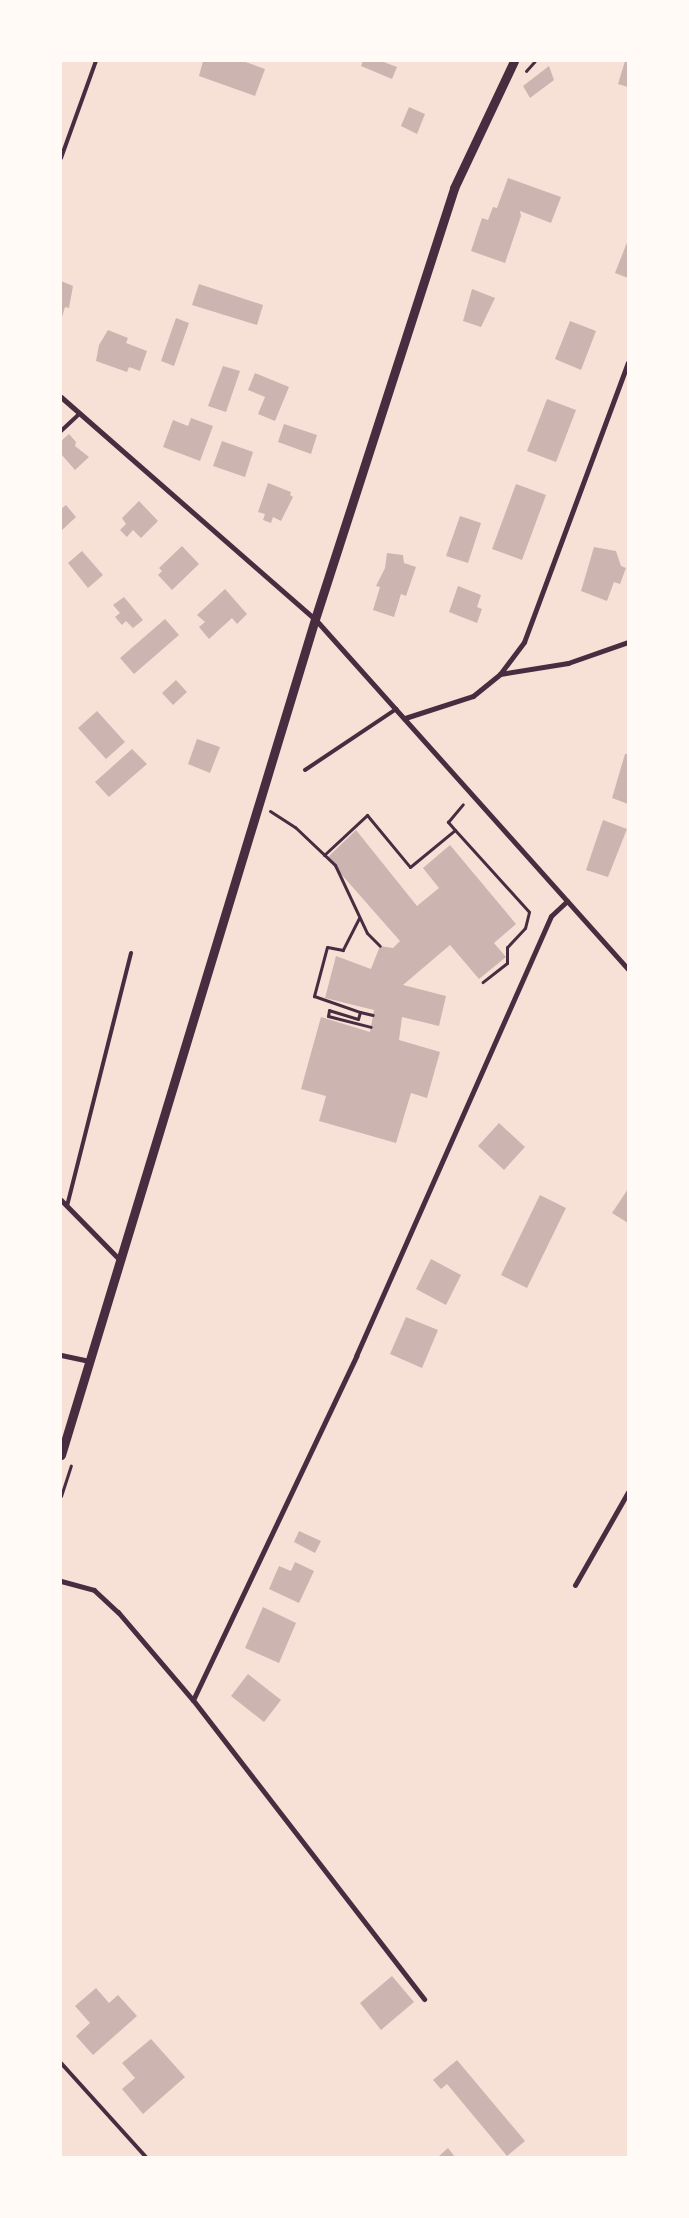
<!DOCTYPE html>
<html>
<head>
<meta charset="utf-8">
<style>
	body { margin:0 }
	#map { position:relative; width:689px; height:2218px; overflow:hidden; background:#f7e1d7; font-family:Poppins,sans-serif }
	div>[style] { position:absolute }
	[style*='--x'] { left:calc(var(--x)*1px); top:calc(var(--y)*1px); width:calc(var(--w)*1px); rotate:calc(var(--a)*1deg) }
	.building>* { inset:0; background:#ccb4b1 }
	.path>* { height:3px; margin:-1.5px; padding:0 1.5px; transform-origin:1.5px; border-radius:1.5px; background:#4a2c40 }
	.service>* { height:4px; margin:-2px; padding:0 2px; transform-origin:2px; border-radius:2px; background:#4a2c40 }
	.minor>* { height:5px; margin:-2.5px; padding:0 2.5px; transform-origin:2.5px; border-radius:2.5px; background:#4a2c40 }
	.tertiary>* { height:9px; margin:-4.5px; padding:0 4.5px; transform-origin:4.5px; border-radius:4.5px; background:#4a2c40 }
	span { translate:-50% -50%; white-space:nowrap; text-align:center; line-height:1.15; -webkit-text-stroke:5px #fffaf5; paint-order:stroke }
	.frame { position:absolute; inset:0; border:62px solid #fffaf5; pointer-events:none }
</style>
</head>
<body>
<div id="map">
	<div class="building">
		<div style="clip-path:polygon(203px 61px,243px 61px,265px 69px,255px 96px,199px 76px)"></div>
		<div style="clip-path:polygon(363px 61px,381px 61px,397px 67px,392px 79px,361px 66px)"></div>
		<div style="clip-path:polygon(625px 61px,628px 61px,628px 87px,618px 84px)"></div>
		<div style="clip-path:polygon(549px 66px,554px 80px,530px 98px,523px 86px)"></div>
		<div style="clip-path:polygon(409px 107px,425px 114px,417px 134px,401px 126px)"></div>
		<div style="clip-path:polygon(508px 178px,561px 197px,551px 223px,520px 211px,521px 216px,505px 263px,471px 251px,482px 218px,488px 220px,493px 207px,497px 208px)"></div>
		<div style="clip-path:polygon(628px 240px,628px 278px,615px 273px)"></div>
		<div style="clip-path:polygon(61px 281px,73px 286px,69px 308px,65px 307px,62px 317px)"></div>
		<div style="clip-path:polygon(199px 284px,263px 305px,257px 325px,192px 305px)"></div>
		<div style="clip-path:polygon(472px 289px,495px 298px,481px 327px,463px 321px)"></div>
		<div style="clip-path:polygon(176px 318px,189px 323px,174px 366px,161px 361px)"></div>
		<div style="clip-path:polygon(570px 321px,596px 331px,581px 370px,555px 359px)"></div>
		<div style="clip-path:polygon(108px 330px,128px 338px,126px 343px,147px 351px,140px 371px,129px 367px,127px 372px,96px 361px,99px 345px)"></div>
		<div style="clip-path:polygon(223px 366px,240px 371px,226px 412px,208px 406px)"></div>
		<div style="clip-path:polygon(255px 373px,289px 387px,275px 421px,258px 414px,265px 397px,248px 390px)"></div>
		<div style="clip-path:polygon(547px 399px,576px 410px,556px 462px,527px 451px)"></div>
		<div style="clip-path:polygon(191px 418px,213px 426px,200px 461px,163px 447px,173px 420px,188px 426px)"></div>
		<div style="clip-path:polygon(284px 424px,317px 435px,311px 454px,278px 442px)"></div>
		<div style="clip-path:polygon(69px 434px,76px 442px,75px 446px,89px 457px,75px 470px,61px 454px,61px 441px)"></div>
		<div style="clip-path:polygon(222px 441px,253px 452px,245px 477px,213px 466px)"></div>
		<div style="clip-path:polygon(268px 483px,291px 492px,290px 495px,293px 497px,281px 521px,273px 517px,271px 523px,263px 520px,265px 514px,258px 512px)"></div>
		<div style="clip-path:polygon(516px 484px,546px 495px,522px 560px,492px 549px)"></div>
		<div style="clip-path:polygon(139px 501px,158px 521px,141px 538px,133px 530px,127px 537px,120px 530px,126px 524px,122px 518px)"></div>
		<div style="clip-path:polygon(66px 505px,76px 517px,61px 531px,61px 509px)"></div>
		<div style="clip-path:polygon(460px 516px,481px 523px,468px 563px,446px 556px)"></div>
		<div style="clip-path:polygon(182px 546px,199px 564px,172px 590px,158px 575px,162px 571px,159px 568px)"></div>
		<div style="clip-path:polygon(594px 547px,616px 551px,621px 566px,626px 568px,620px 584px,614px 582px,607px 601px,581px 591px)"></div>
		<div style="clip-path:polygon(82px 551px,103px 575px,88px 588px,68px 563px)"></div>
		<div style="clip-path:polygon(387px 553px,403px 555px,404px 563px,416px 567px,406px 596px,401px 594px,394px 617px,373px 610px,380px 587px,376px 586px,385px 568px)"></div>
		<div style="clip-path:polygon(458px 586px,481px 595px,477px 607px,482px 609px,477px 623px,449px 612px)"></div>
		<div style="clip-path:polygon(225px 589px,247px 614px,237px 624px,232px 618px,209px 639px,199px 627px,205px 622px,197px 615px)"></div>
		<div style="clip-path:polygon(124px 597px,143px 620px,133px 628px,126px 621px,122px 625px,115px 617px,120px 613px,113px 605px)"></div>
		<div style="clip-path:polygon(165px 619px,179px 635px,134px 674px,120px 658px)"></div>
		<div style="clip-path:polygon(176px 680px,187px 692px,173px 705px,162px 693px)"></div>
		<div style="clip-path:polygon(97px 711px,125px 742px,106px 759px,78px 728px)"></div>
		<div style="clip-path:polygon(197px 739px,220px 747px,210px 773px,188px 764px)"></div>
		<div style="clip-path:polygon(132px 749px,147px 764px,109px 797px,95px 782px)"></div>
		<div style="clip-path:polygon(625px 754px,628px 754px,628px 804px,612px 798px)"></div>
		<div style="clip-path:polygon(603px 820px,627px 829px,608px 877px,586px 870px)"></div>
		<div style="clip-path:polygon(356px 830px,417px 906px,439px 888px,423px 868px,450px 845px,516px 924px,494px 943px,506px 957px,479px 979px,450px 945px,403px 985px,446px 996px,439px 1026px,402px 1017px,399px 1040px,440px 1052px,427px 1098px,411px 1093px,396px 1143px,319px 1121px,326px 1096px,301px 1089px,321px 1017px,370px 1032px,374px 1010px,325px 998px,336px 956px,371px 969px,380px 946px,393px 948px,400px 941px,327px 858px)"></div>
		<div style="clip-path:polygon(499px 1123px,525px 1147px,504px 1170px,478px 1146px)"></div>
		<div style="clip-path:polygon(628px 1189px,628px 1223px,612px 1213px)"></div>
		<div style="clip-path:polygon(540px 1195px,566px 1208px,527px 1288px,501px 1275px)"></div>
		<div style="clip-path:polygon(431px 1259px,461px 1275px,446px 1305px,416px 1289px)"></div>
		<div style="clip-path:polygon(406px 1317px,438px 1330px,422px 1368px,390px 1354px)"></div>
		<div style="clip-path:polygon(299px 1531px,321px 1541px,315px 1553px,294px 1542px)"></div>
		<div style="clip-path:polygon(295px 1562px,314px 1571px,299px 1603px,269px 1589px,279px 1566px,291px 1571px)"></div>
		<div style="clip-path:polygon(263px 1607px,296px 1623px,279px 1663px,245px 1648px)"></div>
		<div style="clip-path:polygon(248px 1674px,281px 1700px,264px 1722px,231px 1696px)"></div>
		<div style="clip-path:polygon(392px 1976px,414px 2002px,381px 2030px,360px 2003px)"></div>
		<div style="clip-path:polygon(96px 1988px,109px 2003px,118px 1995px,137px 2016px,93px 2055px,76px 2036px,90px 2023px,75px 2006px)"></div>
		<div style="clip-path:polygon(151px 2039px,185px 2077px,143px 2114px,122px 2089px,135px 2078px,122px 2063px)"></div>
		<div style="clip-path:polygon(457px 2060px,525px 2141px,507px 2156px,447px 2084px,441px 2089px,433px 2080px)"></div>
		<div style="clip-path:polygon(448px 2148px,455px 2157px,438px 2157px)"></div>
	</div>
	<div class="path">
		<div style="--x:526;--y:71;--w:13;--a:-48"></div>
		<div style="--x:270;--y:811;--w:30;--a:33"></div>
		<div style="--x:295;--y:827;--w:55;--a:43.5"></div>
		<div style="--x:335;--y:865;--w:75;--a:64.8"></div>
		<div style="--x:367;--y:933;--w:18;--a:45"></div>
		<div style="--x:455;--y:830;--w:11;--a:-131"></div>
		<div style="--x:448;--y:822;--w:23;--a:-50"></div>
		<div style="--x:324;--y:855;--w:59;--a:-42.9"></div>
		<div style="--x:367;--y:815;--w:67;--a:50.4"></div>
		<div style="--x:410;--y:867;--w:58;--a:-39.4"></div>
		<div style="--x:455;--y:830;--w:110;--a:47.9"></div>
		<div style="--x:529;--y:912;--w:16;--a:104"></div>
		<div style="--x:525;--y:928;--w:26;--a:133"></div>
		<div style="--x:507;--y:947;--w:16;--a:90"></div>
		<div style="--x:507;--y:963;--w:31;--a:142"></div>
		<div style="--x:359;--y:918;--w:36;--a:117"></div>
		<div style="--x:343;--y:950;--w:16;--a:-169"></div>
		<div style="--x:327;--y:947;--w:51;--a:104.9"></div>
		<div style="--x:314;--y:996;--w:49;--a:19.2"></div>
		<div style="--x:360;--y:1012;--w:7;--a:106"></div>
		<div style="--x:358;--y:1019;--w:30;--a:-163"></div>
		<div style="--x:329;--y:1010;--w:6;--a:99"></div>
		<div style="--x:328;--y:1016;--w:44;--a:14.3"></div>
		<div style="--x:360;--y:1012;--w:13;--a:13"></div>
		<div style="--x:61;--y:1496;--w:32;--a:-72"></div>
	</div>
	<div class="service">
		<div style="--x:61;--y:158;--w:103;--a:-70.2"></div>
		<div style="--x:61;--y:431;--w:26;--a:-43"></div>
		<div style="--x:305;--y:770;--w:110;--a:-33.8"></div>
		<div style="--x:67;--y:1206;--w:261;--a:-75.8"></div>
		<div style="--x:61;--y:2063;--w:127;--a:47.9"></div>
	</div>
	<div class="minor">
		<div style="--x:61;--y:397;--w:337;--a:41.2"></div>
		<div style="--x:315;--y:619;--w:470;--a:48.2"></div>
		<div style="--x:500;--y:674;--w:69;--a:-9.2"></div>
		<div style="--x:568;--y:663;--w:64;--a:-19.3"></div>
		<div style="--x:405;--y:718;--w:71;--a:-17.9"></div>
		<div style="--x:473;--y:696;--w:35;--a:-39"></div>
		<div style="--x:500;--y:674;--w:40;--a:-53"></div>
		<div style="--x:524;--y:642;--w:298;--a:-69.6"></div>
		<div style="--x:61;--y:1200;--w:84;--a:45.5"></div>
		<div style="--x:61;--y:1355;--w:30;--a:12"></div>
		<div style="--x:61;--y:1581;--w:34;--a:15"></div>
		<div style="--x:94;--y:1590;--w:33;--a:43"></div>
		<div style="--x:118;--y:1612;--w:116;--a:49.6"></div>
		<div style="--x:193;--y:1700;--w:378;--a:52.3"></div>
		<div style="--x:575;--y:1585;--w:107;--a:-60.3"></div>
		<div style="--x:193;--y:1700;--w:381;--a:-64.6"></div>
		<div style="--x:356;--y:1356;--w:481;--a:-66.1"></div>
		<div style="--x:551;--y:916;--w:22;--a:-43"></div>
	</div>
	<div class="tertiary">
		<div style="--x:61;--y:1455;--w:874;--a:-73.1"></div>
		<div style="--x:315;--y:619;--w:453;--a:-72.1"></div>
		<div style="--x:454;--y:188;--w:140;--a:-64.7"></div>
	</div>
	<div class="frame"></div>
</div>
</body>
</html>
